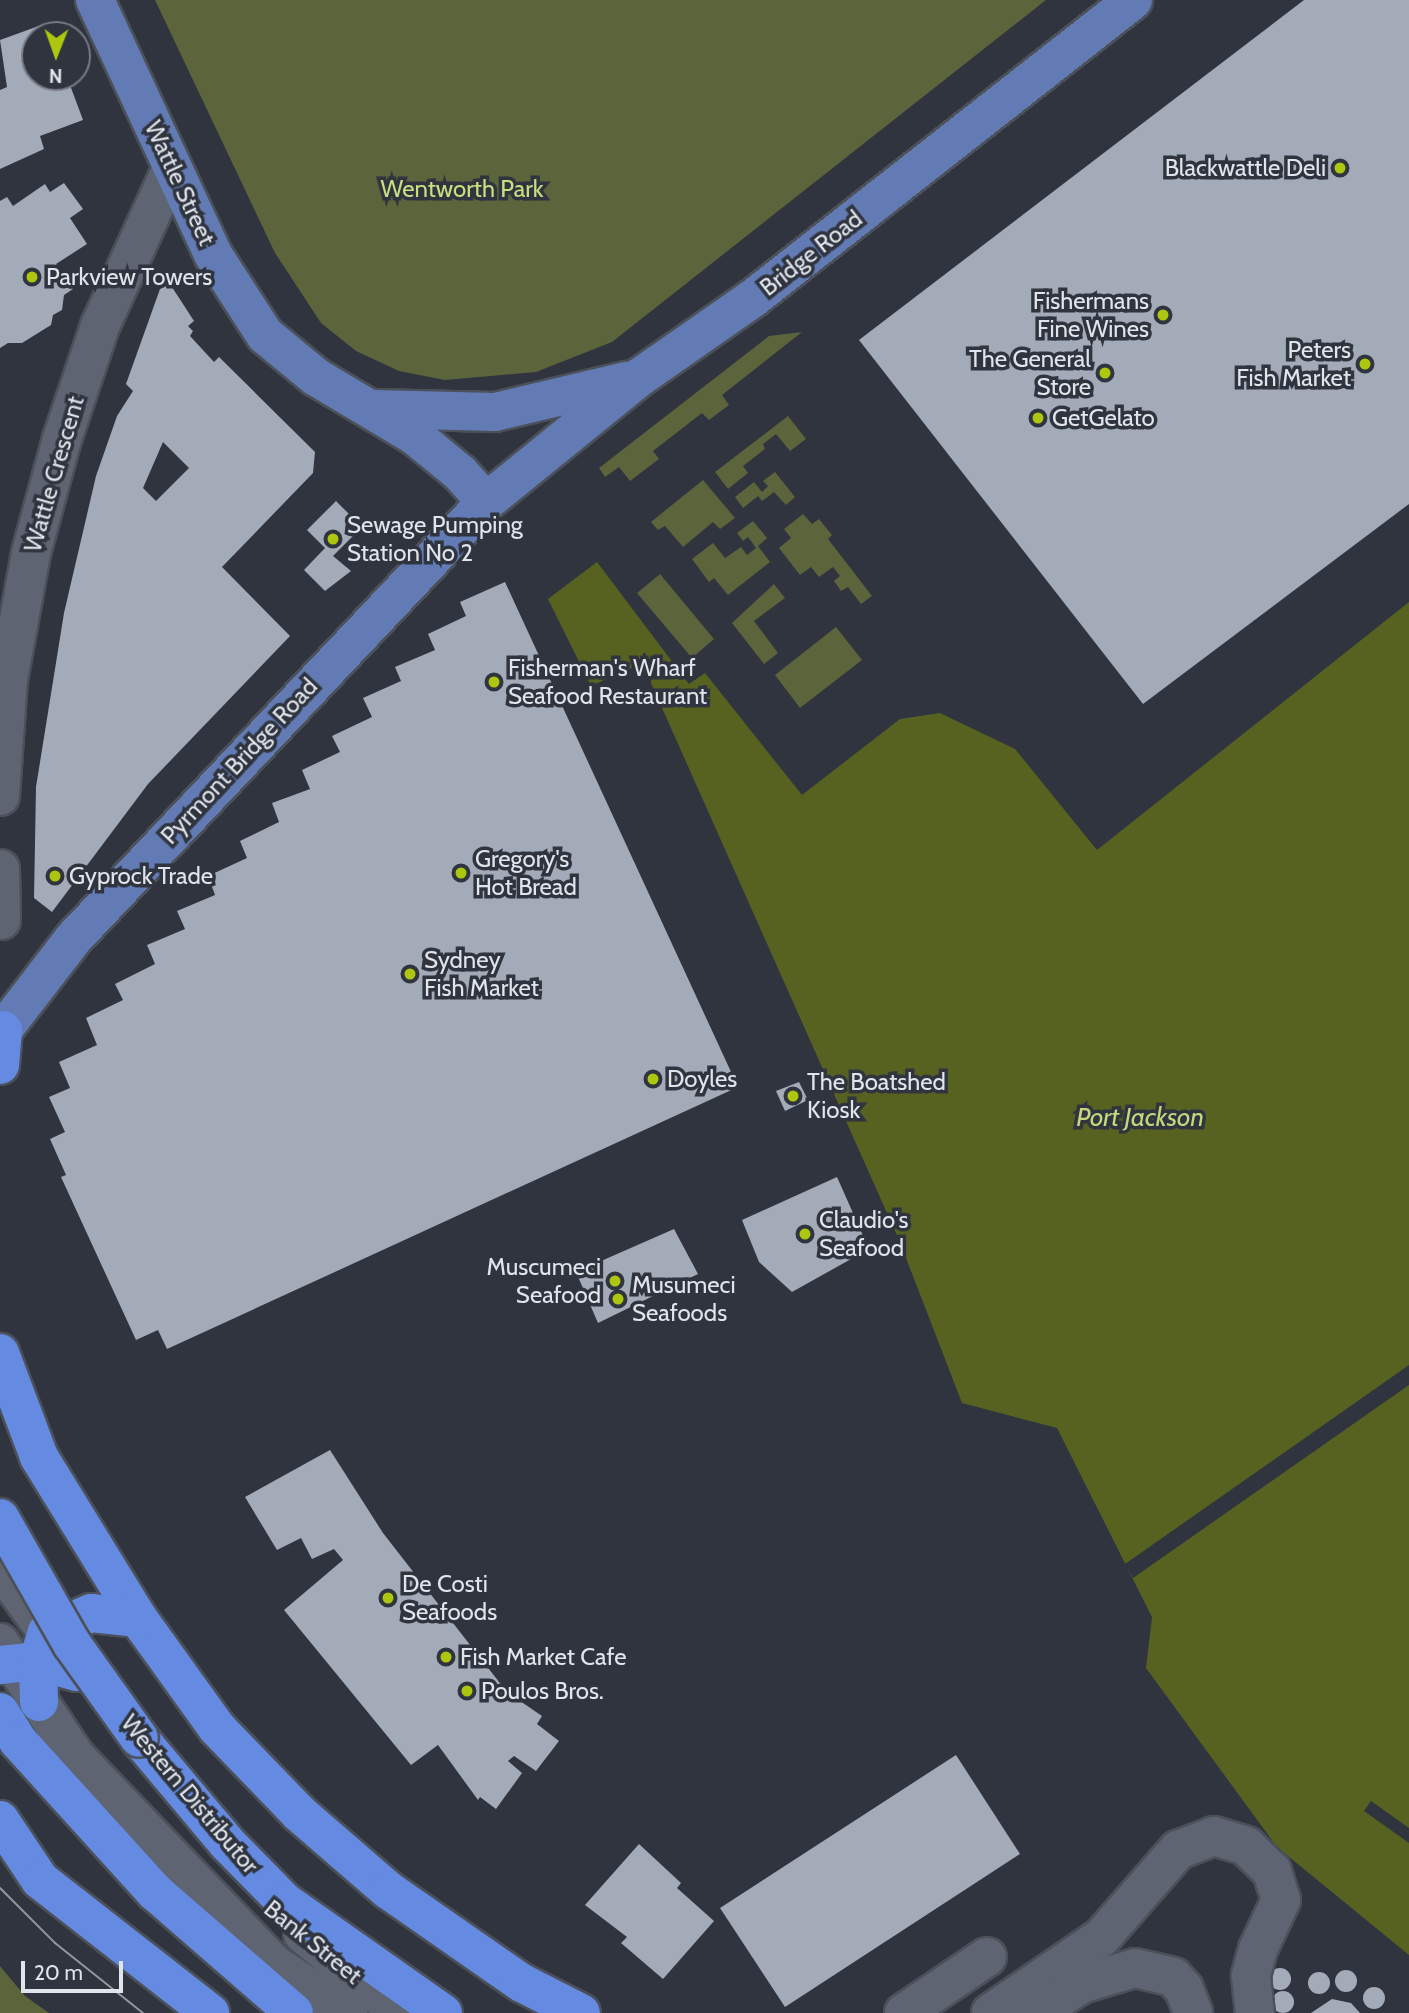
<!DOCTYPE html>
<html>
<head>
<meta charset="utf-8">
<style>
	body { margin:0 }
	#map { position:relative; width:1409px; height:2013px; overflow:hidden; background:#2f343f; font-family:Cabin,sans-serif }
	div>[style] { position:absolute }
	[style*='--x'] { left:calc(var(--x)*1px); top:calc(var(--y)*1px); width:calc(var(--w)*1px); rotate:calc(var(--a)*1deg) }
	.green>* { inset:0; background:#5b643b }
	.water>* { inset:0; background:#576221 }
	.pier>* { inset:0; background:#2f343f }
	.building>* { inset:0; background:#a4abb8 }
	.round { border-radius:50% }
	.roads { filter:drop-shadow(2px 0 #4b5059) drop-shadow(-2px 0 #4b5059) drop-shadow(0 2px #4b5059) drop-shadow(0 -2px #4b5059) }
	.minor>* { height:38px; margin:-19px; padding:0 19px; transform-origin:19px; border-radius:19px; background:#5e6471 }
	.major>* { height:38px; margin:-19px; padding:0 19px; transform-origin:19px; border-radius:19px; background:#627bb4 }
	.highway>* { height:38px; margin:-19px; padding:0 19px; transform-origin:19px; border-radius:19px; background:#658ae1 }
	.tram>* { height:2px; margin:-1px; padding:0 1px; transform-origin:1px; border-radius:1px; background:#9397a0 }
	.bridges { filter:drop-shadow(2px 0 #4b5059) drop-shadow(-2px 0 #4b5059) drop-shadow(0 2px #4b5059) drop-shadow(0 -2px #4b5059) }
	.highway-bridge>* { height:38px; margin:-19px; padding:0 19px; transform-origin:19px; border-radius:19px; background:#658ae1 }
	.dots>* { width:19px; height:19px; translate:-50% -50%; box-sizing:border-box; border:4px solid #2f343f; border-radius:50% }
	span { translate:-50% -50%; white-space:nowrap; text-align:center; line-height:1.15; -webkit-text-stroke:7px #2f343f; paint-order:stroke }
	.poi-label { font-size:24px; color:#e0e4eb }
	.right { translate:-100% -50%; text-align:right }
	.left { translate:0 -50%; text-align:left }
	.street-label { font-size:24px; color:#e0e4eb }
	.park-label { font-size:24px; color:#cade80 }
	.water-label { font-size:26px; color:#c4d77a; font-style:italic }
	.north { position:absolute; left:21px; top:21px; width:70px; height:70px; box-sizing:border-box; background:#2f343f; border:2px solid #767a84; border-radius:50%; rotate:181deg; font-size:19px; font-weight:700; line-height:28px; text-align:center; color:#e0e4eb }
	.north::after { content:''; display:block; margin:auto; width:24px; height:32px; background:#adc60f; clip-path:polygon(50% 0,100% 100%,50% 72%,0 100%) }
	.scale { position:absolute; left:21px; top:1961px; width:102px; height:32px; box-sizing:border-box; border:4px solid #e0e4eb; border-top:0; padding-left:9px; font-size:21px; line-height:24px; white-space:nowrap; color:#e0e4eb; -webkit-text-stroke:5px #2f343f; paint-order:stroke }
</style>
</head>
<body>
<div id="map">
	<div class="green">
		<div style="clip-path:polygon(155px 0,1046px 0,612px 342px,536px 372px,445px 380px,399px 371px,356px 351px,321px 323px,275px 253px)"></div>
		<div style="clip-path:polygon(802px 332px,722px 395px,729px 405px,709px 420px,702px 413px,653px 451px,659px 459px,630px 481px,619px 467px,605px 477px,599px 468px,769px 336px)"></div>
		<div style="clip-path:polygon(788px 416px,806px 439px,790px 451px,776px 434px,763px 444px,765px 449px,743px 466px,748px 473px,728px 489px,715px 472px)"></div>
		<div style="clip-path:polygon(775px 472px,795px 497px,786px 505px,774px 492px,762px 501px,758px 496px,743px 508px,735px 497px,754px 482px,762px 492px,768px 486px,763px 481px)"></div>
		<div style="clip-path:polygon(703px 480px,735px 518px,720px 529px,713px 522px,683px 547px,665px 526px,658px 530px,651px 522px)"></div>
		<div style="clip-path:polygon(803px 514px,812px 524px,819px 519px,832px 535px,828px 539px,872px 596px,861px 604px,848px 587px,841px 591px,834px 581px,840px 576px,833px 567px,819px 577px,811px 567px,800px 575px,779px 548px,791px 538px,784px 529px)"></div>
		<div style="clip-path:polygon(753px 521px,767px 538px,758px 546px,770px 562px,728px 595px,714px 578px,709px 582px,692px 559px,713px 543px,725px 558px,741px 547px,747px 555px,756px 548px,748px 537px,743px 541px,737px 533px)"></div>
		<div style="clip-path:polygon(660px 574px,714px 639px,692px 658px,637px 593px)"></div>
		<div style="clip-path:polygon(774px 584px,785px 598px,754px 621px,778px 653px,764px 664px,732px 623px)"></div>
		<div style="clip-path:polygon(836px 627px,862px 660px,800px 708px,775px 675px)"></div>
		<div style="clip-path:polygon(0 1966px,25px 1996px,49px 2013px,0 2013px)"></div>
	</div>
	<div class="water">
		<div style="clip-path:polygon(597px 562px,689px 684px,705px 673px,802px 795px,900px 719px,940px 713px,1015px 749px,1097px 850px,1409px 602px,1409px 1955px,1277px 1847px,1146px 1668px,1152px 1617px,1057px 1428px,962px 1403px,899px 1240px,642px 663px,591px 686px,548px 599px)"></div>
	</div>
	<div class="pier">
		<div style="clip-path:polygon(1409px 1365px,1409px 1385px,1133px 1578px,1125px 1564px)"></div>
		<div style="clip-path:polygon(1371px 1801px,1409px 1828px,1409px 1843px,1364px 1811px)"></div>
	</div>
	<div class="building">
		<div style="clip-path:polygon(1304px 0,1409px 0,1409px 504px,1143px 704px,859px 340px)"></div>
		<div style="clip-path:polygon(47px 23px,52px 35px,35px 35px,35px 77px,67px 77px,83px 120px,40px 136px,44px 149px,0 169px,0 90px,7px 87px,0 40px)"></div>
		<div style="clip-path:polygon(64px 183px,83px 209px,70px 218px,87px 244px,56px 264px,73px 289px,64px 295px,62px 310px,53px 315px,51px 325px,22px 343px,8px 343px,0 348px,0 201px,7px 197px,13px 206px,45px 184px,50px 192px)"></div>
		<div style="clip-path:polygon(evenodd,170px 284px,194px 321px,188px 326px,193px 331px,190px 336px,214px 362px,219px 357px,315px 452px,313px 473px,222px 567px,290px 636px,148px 784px,52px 912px,34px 898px,36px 787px,64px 613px,96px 476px,117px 416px,133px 391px,126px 384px,160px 289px,170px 284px,163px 442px,189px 468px,156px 501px,143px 488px,163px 442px)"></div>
		<div style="clip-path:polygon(336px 501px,362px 527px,333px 556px,351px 571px,325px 591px,304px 570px,325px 548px,307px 530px)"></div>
		<div style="clip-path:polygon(505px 582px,738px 1087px,167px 1349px,158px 1330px,136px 1340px,61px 1177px,66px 1175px,50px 1139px,65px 1132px,49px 1097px,70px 1088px,59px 1062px,97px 1045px,86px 1018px,123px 1000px,115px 984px,155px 964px,147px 945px,185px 929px,177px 911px,215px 895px,208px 876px,247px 858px,240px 841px,279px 822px,272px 803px,310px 789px,302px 770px,340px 752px,332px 736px,372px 717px,363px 698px,401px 681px,395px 667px,435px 650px,428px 634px,466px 616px,460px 602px)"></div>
		<div style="clip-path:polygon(799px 1082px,808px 1100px,785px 1111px,776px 1091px)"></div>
		<div style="clip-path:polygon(837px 1177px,869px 1249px,792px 1292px,759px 1262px,742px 1220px)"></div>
		<div style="clip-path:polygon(674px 1229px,698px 1274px,598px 1323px,576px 1272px)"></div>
		<div style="clip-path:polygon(330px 1450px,383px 1533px,481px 1659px,507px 1692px,542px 1716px,537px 1724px,559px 1741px,536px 1771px,514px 1756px,508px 1761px,522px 1773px,496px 1809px,480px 1797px,478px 1800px,438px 1745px,411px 1765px,284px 1610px,343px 1560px,334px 1549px,312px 1559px,301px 1538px,277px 1550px,245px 1497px)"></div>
		<div style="clip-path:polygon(956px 1755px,1020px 1854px,785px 2007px,720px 1908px)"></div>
		<div style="clip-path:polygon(639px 1844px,681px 1883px,677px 1888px,714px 1921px,663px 1979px,621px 1943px,627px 1937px,585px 1905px)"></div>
		<div class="round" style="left:1269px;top:1968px;width:22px;height:22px"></div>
		<div class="round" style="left:1335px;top:1970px;width:22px;height:22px"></div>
		<div class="round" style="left:1308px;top:1972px;width:22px;height:22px"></div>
		<div class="round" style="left:1363px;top:1987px;width:22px;height:22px"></div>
		<div class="round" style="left:1272px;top:1991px;width:22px;height:22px"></div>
		<div style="clip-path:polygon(1332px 1999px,1351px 2003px,1360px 2013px,1311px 2013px)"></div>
	</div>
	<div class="roads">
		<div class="minor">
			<div style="--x:0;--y:796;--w:116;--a:-86.1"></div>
			<div style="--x:8;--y:680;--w:129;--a:-79.7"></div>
			<div style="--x:31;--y:553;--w:118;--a:-74.8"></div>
			<div style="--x:62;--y:439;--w:119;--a:-71.4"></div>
			<div style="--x:100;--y:326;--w:171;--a:-65.5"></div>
			<div style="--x:0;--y:869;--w:51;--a:88.9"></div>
			<div style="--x:0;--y:1567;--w:106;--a:54.2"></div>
			<div style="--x:0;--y:1643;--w:136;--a:56.4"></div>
			<div style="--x:75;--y:1756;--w:288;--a:46.3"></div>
			<div style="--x:274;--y:1964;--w:89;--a:33.5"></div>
			<div style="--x:303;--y:1934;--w:125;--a:39.2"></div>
			<div style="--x:904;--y:2013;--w:100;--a:-34"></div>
			<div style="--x:991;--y:2013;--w:135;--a:-34.4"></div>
			<div style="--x:1102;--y:1937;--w:116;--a:-48.9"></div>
			<div style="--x:1178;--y:1850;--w:39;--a:-21"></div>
			<div style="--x:1214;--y:1836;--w:34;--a:17"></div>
			<div style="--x:1246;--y:1846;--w:36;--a:44"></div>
			<div style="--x:1272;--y:1871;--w:30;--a:73"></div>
			<div style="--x:1281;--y:1900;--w:54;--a:115.1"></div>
			<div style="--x:1258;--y:1949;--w:28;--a:105"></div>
			<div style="--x:1251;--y:1976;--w:37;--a:84"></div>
			<div style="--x:1037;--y:2013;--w:53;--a:-33.4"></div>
			<div style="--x:1081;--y:1984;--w:56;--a:-16.5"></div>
			<div style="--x:1135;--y:1968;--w:39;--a:13"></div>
			<div style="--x:1173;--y:1977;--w:16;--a:47"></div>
			<div style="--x:1184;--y:1989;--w:26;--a:69"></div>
		</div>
		<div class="major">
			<div style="--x:95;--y:0;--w:282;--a:65.1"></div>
			<div style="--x:214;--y:256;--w:94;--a:57.2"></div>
			<div style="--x:265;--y:335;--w:66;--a:39.5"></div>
			<div style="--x:316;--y:377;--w:115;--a:30.8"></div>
			<div style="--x:415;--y:436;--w:58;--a:39.4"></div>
			<div style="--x:460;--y:473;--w:39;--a:48"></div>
			<div style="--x:375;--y:409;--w:120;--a:1.4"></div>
			<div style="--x:495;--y:412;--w:135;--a:-13.3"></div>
			<div style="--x:0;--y:1034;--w:121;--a:-52.4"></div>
			<div style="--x:74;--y:938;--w:600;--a:-46.62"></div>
			<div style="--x:486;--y:502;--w:198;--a:-39.1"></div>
			<div style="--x:640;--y:377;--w:136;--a:-34.9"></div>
			<div style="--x:752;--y:299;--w:484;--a:-38.1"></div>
		</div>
		<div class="highway">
			<div style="--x:0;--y:1065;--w:35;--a:-85"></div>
			<div style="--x:0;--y:1353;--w:111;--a:69.4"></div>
			<div style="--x:39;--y:1457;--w:189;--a:58.4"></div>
			<div style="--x:138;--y:1618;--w:135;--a:54.3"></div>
			<div style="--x:217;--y:1728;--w:118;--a:46"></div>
			<div style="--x:299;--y:1813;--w:118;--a:40.9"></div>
			<div style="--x:388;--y:1890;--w:163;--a:34.8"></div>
			<div style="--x:522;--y:1983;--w:66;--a:27"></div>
			<div style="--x:0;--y:1665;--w:38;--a:-6"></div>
			<div style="--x:38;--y:1661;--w:40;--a:16"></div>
			<div style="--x:39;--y:1702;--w:41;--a:-91.4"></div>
			<div style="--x:38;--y:1661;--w:30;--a:-73"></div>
			<div style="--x:47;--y:1632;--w:48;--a:-23.4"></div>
			<div style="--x:91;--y:1613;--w:47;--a:6.1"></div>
			<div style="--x:0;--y:1712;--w:34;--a:58"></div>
			<div style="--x:18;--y:1741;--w:204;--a:47.8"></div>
			<div style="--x:155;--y:1892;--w:184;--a:41"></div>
			<div style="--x:139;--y:1738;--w:137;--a:50"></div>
			<div style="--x:227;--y:1843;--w:83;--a:45.5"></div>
			<div style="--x:285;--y:1902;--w:193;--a:35.1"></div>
			<div style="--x:0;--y:1820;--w:72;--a:56.3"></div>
			<div style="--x:40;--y:1880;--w:216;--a:38"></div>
		</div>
	</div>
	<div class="tram">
		<div style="--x:0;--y:1888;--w:78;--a:45"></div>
		<div style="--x:55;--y:1943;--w:112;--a:38.5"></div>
	</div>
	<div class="bridges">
		<div class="highway-bridge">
			<div style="--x:0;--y:1518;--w:145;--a:60.3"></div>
			<div style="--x:72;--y:1644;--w:115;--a:54.5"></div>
		</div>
	</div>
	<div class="dots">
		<div style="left:1340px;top:168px;background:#adc60f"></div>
		<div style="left:32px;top:277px;background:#adc60f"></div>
		<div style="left:1163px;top:315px;background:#adc60f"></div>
		<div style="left:1365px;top:364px;background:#adc60f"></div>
		<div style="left:1105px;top:373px;background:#adc60f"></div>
		<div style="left:1038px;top:418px;background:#adc60f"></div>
		<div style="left:333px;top:539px;background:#adc60f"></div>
		<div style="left:494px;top:682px;background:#adc60f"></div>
		<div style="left:461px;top:873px;background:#adc60f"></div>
		<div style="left:55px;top:876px;background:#adc60f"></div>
		<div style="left:410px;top:974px;background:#adc60f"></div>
		<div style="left:653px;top:1079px;background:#adc60f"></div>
		<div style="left:793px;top:1096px;background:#adc60f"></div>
		<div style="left:805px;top:1234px;background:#adc60f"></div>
		<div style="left:615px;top:1281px;background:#adc60f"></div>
		<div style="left:618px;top:1299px;background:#adc60f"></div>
		<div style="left:388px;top:1598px;background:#adc60f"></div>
		<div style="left:446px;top:1657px;background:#adc60f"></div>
		<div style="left:467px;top:1691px;background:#adc60f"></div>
	</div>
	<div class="poi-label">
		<span class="right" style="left:1326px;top:168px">Blackwattle Deli</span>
		<span class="left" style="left:46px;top:277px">Parkview Towers</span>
		<span class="right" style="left:1149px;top:315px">Fishermans<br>Fine Wines</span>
		<span class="right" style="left:1351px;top:364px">Peters<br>Fish Market</span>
		<span class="right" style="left:1091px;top:373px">The General<br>Store</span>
		<span class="left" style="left:1052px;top:418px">GetGelato</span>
		<span class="left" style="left:347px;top:539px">Sewage Pumping<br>Station No 2</span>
		<span class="left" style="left:508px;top:682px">Fisherman's Wharf<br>Seafood Restaurant</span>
		<span class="left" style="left:475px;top:873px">Gregory's<br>Hot Bread</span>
		<span class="left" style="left:69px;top:876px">Gyprock Trade</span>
		<span class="left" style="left:424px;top:974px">Sydney<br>Fish Market</span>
		<span class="left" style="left:667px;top:1079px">Doyles</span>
		<span class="left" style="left:807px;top:1096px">The Boatshed<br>Kiosk</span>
		<span class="left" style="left:819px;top:1234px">Claudio's<br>Seafood</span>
		<span class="right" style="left:601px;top:1281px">Muscumeci<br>Seafood</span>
		<span class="left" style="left:632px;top:1299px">Musumeci<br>Seafoods</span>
		<span class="left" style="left:402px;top:1598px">De Costi<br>Seafoods</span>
		<span class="left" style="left:460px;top:1657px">Fish Market Cafe</span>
		<span class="left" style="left:481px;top:1691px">Poulos Bros.</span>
	</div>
	<div class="street-label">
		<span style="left:180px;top:183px;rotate:65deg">Wattle Street</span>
		<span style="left:811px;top:253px;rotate:-38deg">Bridge Road</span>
		<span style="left:54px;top:474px;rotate:-74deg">Wattle Crescent</span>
		<span style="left:239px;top:761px;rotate:-47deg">Pyrmont Bridge Road</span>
		<span style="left:190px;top:1794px;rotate:50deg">Western Distributor</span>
		<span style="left:313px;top:1942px;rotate:39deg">Bank Street</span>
	</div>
	<div class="park-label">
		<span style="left:462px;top:189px">Wentworth Park</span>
	</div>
	<div class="water-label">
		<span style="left:1140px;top:1118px">Port Jackson</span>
	</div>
	<div class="north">N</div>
	<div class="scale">20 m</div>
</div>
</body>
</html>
